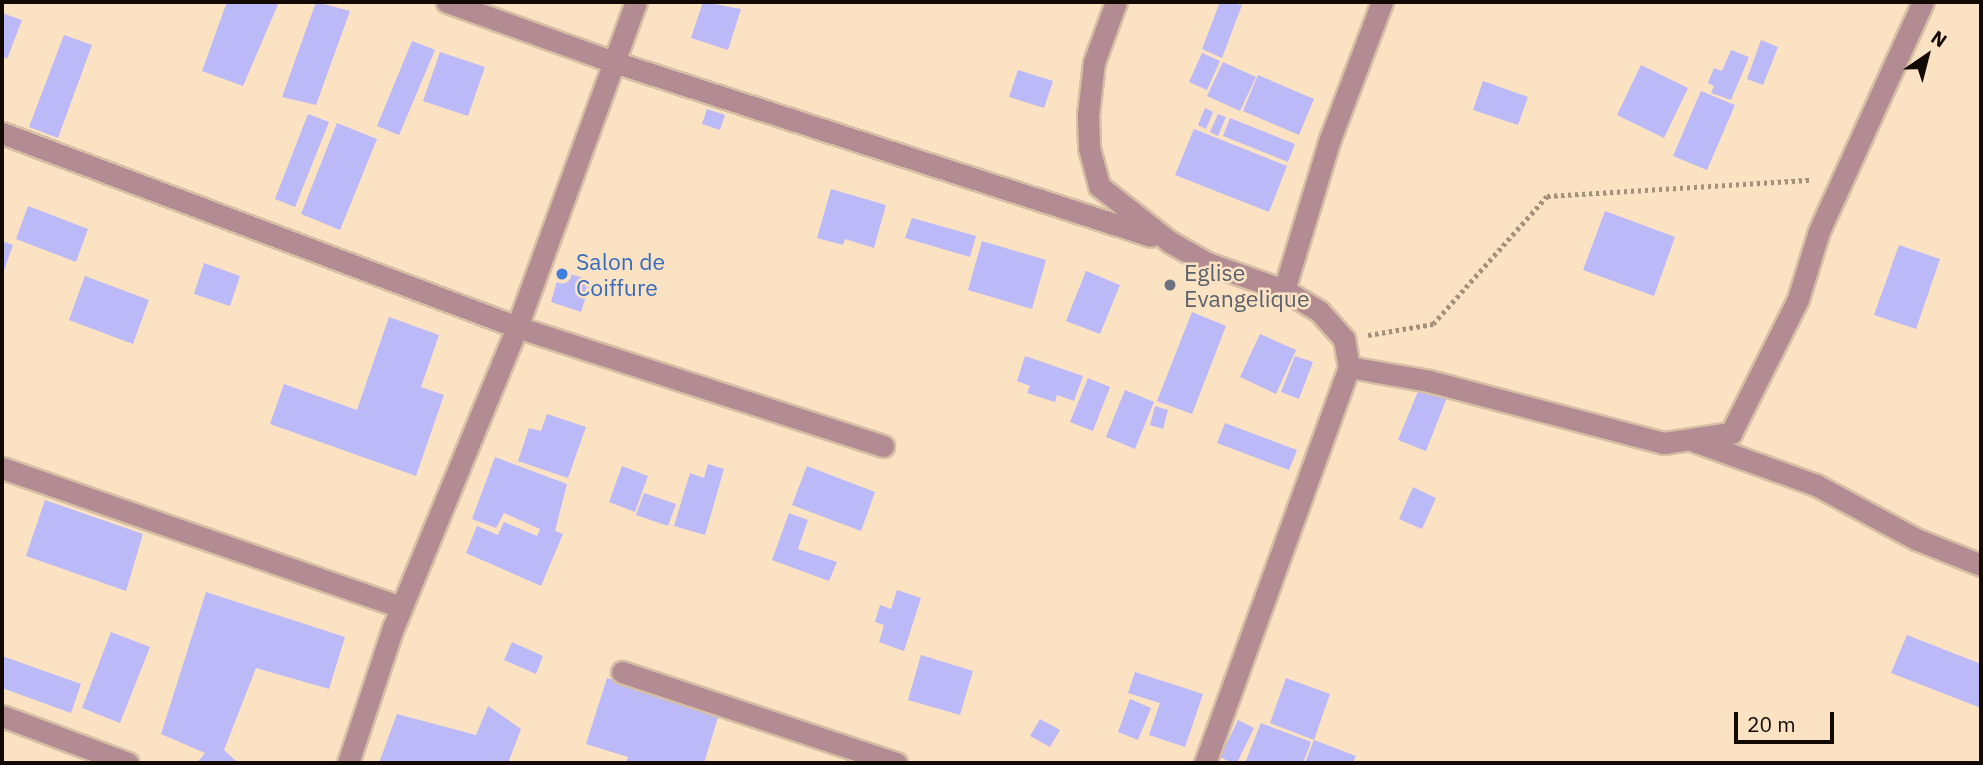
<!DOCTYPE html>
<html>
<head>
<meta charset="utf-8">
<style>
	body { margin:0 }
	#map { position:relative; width:1983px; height:765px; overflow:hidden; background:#fbe2c3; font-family:"IBM Plex Sans",sans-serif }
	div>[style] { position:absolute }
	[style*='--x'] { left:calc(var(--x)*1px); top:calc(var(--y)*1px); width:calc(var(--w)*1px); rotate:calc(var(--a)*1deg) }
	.building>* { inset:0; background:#bbb9f8 }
	.path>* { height:4.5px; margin-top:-2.25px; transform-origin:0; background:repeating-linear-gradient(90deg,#a3917a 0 3.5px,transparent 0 7px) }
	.roads { filter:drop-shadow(2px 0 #d6bfa4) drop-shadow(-2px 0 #d6bfa4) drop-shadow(0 2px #d6bfa4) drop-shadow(0 -2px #d6bfa4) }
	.street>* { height:21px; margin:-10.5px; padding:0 10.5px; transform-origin:10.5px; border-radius:10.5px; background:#b38b93 }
	.dots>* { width:19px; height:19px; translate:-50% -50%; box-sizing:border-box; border:4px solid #fbe2c3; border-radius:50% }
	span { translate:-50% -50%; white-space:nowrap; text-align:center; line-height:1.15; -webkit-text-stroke:5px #fbe2c3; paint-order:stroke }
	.shop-label { font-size:23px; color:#366cbe }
	.left { translate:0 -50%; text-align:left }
	.worship-label { font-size:23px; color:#5b616d }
	.frame { position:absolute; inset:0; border:4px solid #120a02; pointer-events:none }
	.north { position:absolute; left:1892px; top:21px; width:70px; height:70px; -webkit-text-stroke:5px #fbe2c3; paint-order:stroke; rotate:35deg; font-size:19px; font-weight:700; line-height:28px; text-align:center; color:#120a02 }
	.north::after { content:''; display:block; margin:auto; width:24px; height:32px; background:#120a02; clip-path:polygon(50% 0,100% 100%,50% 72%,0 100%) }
	.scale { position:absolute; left:1734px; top:712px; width:100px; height:32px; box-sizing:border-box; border:4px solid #120a02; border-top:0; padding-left:9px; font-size:21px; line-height:24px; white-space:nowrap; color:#120a02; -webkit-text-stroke:5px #fbe2c3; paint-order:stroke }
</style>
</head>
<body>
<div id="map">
	<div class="building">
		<div style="clip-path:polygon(227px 2px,279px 2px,243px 86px,202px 71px)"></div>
		<div style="clip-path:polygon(316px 2px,350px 11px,316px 105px,282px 97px)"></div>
		<div style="clip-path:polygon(703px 2px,741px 9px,728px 50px,691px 38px)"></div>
		<div style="clip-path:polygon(1220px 2px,1242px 5px,1222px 58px,1202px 49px)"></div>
		<div style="clip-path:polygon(2px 13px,22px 20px,7px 59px,2px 56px)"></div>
		<div style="clip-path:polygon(64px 35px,92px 45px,58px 138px,29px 127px)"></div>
		<div style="clip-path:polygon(1761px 40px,1778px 47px,1763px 85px,1747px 79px)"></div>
		<div style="clip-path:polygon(412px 41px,435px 50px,399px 135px,377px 126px)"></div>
		<div style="clip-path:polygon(1731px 50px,1749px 57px,1731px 100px,1711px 93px,1714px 86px,1708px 83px,1714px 68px,1722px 71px)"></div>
		<div style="clip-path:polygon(440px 52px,485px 67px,468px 116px,423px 101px)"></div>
		<div style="clip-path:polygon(1202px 53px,1220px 61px,1207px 90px,1189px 82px)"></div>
		<div style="clip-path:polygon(1223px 62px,1256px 77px,1240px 111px,1207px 96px)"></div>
		<div style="clip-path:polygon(1641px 65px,1688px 88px,1664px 138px,1617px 115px)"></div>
		<div style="clip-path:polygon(1018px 70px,1053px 81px,1044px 108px,1009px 97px)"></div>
		<div style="clip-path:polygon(1258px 75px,1314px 99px,1299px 135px,1243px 111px)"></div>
		<div style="clip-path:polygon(1483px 81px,1528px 97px,1518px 125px,1473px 110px)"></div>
		<div style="clip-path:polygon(1701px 91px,1735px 105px,1707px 170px,1673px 156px)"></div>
		<div style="clip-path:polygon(1205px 108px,1213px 112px,1206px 129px,1198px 125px)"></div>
		<div style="clip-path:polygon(707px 109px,725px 115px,720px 130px,702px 124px)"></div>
		<div style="clip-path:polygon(308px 114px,329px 122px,295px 207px,275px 199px)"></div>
		<div style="clip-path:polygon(1218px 114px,1226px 117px,1218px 136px,1210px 132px)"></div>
		<div style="clip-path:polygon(1230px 118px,1295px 144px,1288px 162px,1223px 136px)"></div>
		<div style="clip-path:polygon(337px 123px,377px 139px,340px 230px,301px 214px)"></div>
		<div style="clip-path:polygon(1194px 129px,1287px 166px,1269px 212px,1175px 175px)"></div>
		<div style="clip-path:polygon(831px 189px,886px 205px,874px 248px,845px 239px,843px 245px,817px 238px)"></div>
		<div style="clip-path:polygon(28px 206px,88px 229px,76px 262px,16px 239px)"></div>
		<div style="clip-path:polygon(1605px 211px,1675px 237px,1654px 296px,1583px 270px)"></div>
		<div style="clip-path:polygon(912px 218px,976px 236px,970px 257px,905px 238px)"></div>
		<div style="clip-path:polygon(2px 241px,13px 245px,2px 276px)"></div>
		<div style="clip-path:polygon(982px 241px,1046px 260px,1032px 309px,968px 290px)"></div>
		<div style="clip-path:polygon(1899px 245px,1940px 259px,1916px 329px,1874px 315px)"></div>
		<div style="clip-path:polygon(204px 263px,240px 276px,230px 306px,194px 294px)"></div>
		<div style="clip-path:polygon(560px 271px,591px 280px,581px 312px,551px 302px)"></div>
		<div style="clip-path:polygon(1086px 271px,1120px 285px,1100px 334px,1066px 321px)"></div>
		<div style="clip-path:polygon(85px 276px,149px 300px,133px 344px,69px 320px)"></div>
		<div style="clip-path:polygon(1192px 312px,1226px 326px,1192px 414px,1157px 401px)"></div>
		<div style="clip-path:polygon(389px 317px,439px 335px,421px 387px,444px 395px,416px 476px,270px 424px,284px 384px,357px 410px)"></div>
		<div style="clip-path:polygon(1260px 334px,1296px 350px,1276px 394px,1240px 377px)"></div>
		<div style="clip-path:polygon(1025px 356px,1083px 376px,1074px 401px,1057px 395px,1055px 402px,1027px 393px,1030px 386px,1017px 381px)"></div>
		<div style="clip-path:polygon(1295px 356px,1313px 362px,1299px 399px,1281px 392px)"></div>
		<div style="clip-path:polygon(1088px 378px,1110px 387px,1093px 431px,1070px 422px)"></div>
		<div style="clip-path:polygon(1421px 384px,1448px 395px,1426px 451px,1398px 440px)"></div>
		<div style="clip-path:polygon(1125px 390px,1154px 402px,1135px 449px,1106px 437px)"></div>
		<div style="clip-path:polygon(1155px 406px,1168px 410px,1163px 429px,1150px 425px)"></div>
		<div style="clip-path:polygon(547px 414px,586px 427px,568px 478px,518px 461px,529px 428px,541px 431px)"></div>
		<div style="clip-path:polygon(1225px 423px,1297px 450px,1289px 470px,1217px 443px)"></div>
		<div style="clip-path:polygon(495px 457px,567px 484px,555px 531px,563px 534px,541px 586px,466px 553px,477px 526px,498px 535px,504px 522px,537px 536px,540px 529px,504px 513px,496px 528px,472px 519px)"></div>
		<div style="clip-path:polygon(708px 464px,724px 469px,705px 535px,674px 526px,690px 473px,704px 478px)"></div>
		<div style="clip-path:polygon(622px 466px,648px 476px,635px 512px,609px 502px)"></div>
		<div style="clip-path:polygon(807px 466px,875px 492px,861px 531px,792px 505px)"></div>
		<div style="clip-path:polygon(1413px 487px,1436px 498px,1422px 529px,1399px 519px)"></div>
		<div style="clip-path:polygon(644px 493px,676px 504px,668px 526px,636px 515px)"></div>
		<div style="clip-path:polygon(45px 500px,143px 534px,126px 591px,26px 556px)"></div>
		<div style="clip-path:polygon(789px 513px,808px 520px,798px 549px,837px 562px,829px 581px,772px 560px)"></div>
		<div style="clip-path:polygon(897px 590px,921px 598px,904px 651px,879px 642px,884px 625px,875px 622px,880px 605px,891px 609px)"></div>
		<div style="clip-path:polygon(206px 592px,345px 637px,329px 689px,256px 668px,224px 750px,238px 763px,197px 763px,205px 753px,161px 734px)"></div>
		<div style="clip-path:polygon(111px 632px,150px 647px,120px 723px,82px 708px)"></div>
		<div style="clip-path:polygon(1907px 635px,1981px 664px,1981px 708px,1891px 673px)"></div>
		<div style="clip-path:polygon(512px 642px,543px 656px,536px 674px,504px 660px)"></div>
		<div style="clip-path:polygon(921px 655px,973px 671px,960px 715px,908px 700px)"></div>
		<div style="clip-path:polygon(2px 656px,81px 684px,71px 713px,2px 688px)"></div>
		<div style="clip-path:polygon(1135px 672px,1203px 694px,1185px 747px,1149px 735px,1160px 703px,1128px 693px)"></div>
		<div style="clip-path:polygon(607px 678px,719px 714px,704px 763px,626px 763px,628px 757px,586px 744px)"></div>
		<div style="clip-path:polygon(1286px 678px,1330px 694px,1314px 740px,1270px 723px)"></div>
		<div style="clip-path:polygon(1130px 699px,1151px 708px,1138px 740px,1118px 732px)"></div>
		<div style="clip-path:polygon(488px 706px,521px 729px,508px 763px,379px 763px,397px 714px,476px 735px)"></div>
		<div style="clip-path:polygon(1040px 719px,1060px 730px,1050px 747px,1030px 736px)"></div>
		<div style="clip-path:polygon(1238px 720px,1254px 728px,1237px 763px,1232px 763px,1220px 757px)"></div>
		<div style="clip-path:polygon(1261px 723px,1311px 742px,1303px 763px,1245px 763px)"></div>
		<div style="clip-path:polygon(1314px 740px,1356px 756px,1353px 763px,1305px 763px)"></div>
	</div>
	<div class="path">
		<div style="--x:1368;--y:335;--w:66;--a:-9.6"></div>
		<div style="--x:1433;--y:324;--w:171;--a:-48.3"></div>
		<div style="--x:1547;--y:196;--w:265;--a:-3.5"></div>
	</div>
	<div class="roads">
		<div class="street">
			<div style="--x:447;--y:2;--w:177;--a:19.8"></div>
			<div style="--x:614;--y:62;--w:564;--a:17.95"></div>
			<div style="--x:1116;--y:2;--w:64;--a:110.1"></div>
			<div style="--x:1094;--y:62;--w:53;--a:96.5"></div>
			<div style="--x:1088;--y:115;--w:33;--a:88"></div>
			<div style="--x:1089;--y:148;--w:39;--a:75"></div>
			<div style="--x:1099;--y:186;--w:90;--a:38.3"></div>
			<div style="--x:1170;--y:242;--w:43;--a:29.6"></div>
			<div style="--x:1207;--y:263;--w:82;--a:19.3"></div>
			<div style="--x:1284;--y:290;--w:41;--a:31"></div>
			<div style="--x:1319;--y:311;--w:38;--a:48"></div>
			<div style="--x:1344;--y:339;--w:28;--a:80"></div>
			<div style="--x:1349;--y:367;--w:421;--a:110"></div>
			<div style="--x:2;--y:133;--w:550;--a:20.64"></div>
			<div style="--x:517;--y:327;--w:385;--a:18"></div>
			<div style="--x:1284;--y:290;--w:158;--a:-73.1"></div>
			<div style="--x:1330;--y:139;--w:147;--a:-69.2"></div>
			<div style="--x:1349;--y:367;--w:81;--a:9.9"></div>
			<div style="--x:1429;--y:381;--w:243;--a:14.8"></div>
			<div style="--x:1664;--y:443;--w:68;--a:-8.5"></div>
			<div style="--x:1731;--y:433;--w:150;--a:-63.4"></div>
			<div style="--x:1798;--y:299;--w:71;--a:-72.8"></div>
			<div style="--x:1819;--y:231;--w:252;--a:-65.6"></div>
			<div style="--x:1694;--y:441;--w:130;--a:19.8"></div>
			<div style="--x:1816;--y:485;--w:114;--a:28.4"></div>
			<div style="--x:1916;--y:539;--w:70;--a:21.8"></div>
			<div style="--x:2;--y:468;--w:423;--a:19.2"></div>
			<div style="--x:622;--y:672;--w:289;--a:18.4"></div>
			<div style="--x:2;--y:716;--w:134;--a:20.5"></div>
			<div style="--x:348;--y:763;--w:142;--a:-71.6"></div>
			<div style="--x:393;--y:628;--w:326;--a:-67.6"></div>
			<div style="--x:517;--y:327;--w:346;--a:-69.9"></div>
		</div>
	</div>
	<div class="dots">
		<div style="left:562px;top:274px;background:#3f7fe0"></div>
		<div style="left:1170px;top:285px;background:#6b7280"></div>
	</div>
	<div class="shop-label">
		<span class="left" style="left:576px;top:274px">Salon de<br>Coiffure</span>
	</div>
	<div class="worship-label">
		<span class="left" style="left:1184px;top:285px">Eglise<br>Evangelique</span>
	</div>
	<div class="frame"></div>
	<div class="north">N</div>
	<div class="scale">20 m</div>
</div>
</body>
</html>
